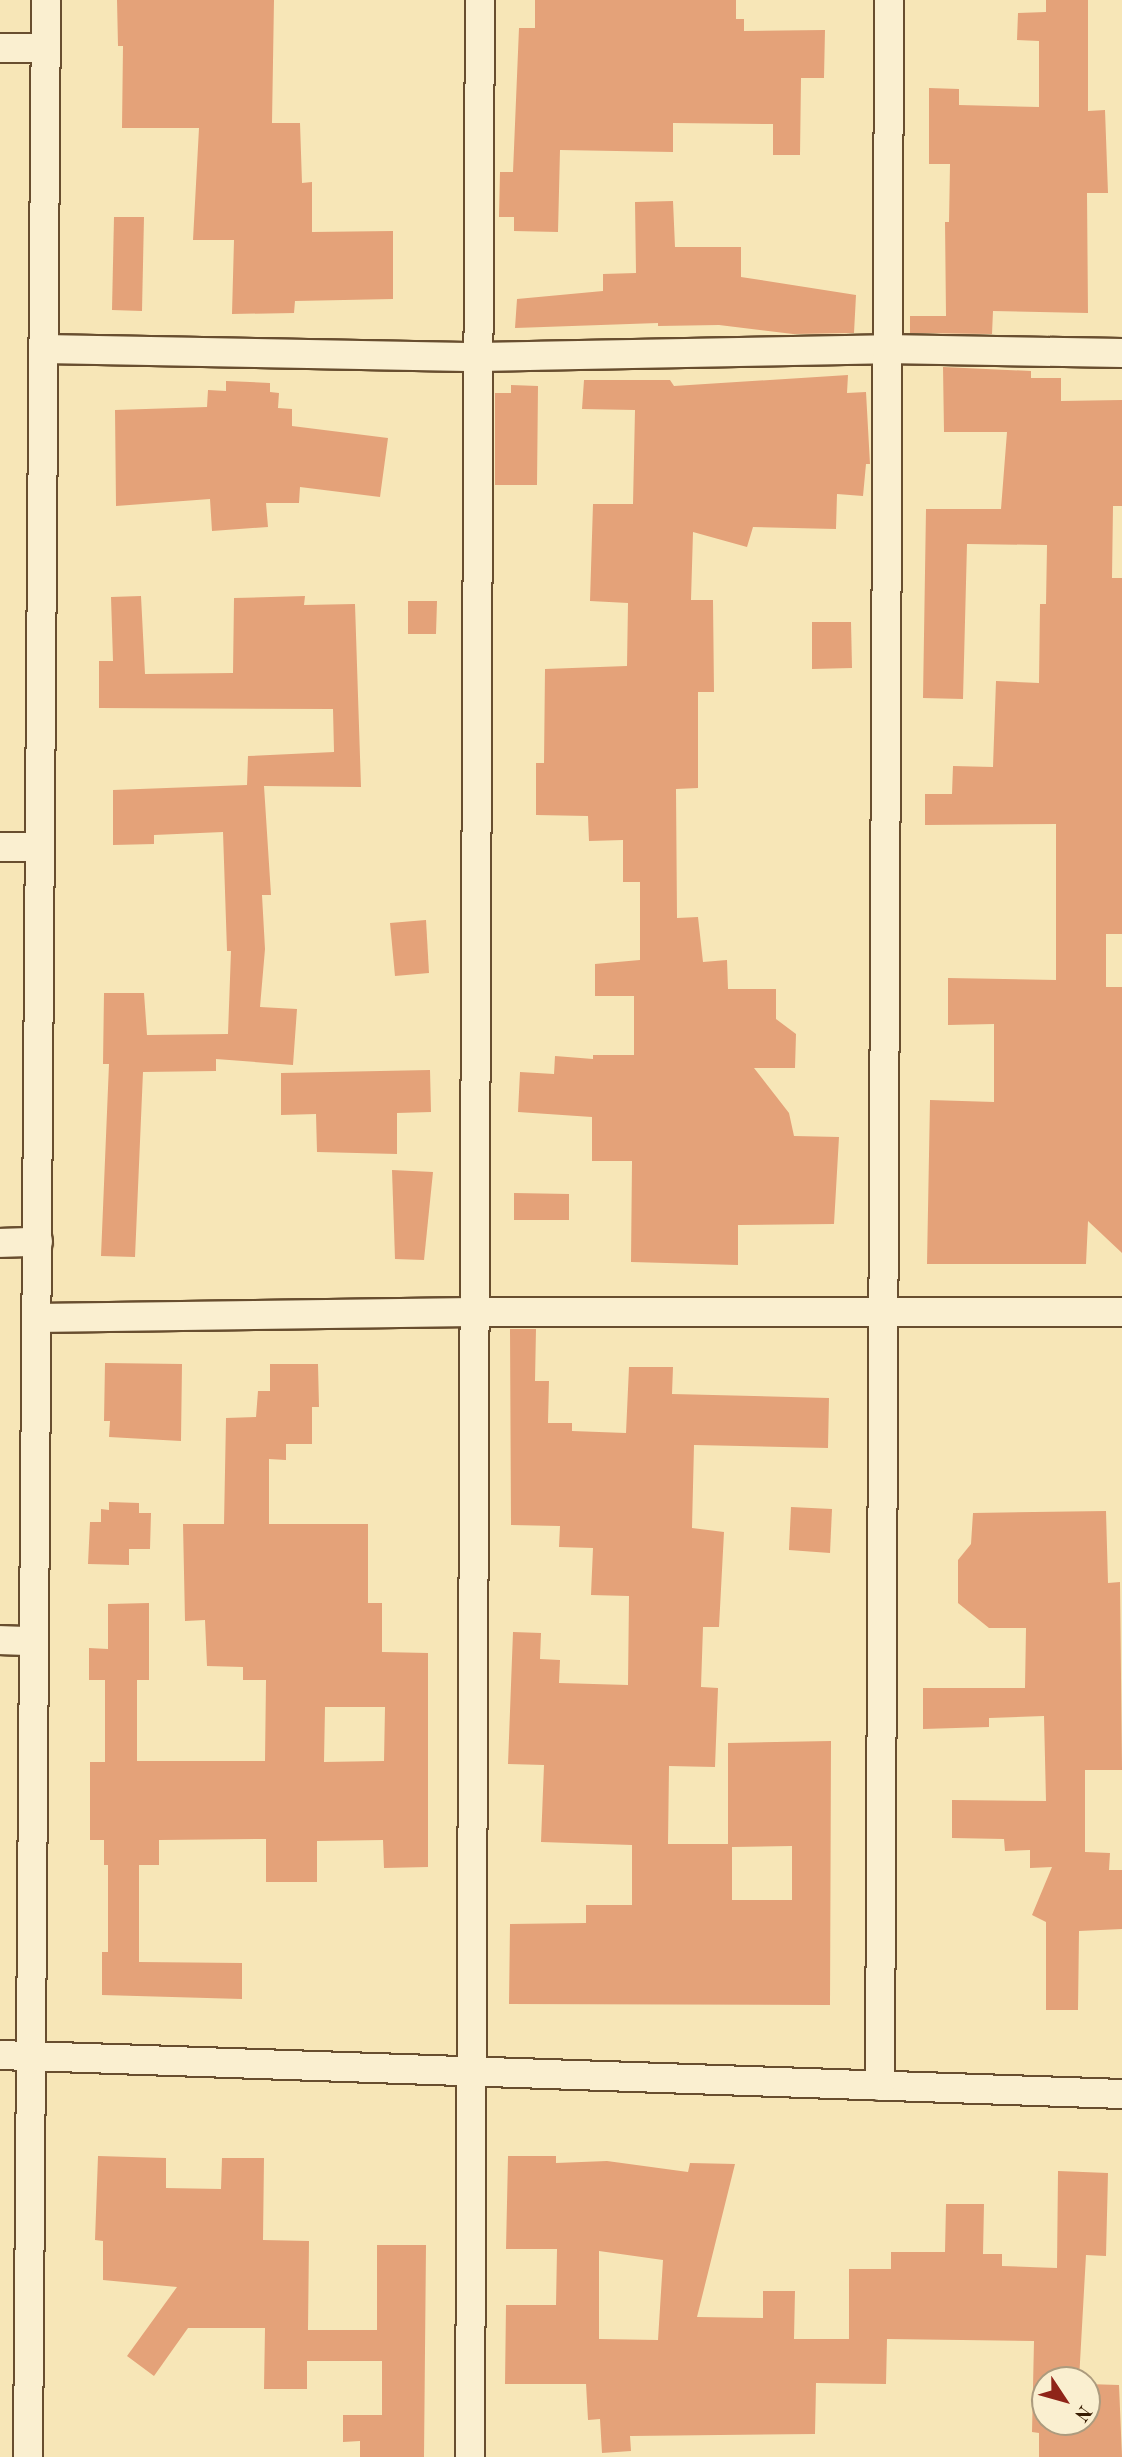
<!DOCTYPE html>
<html>
<head>
<meta charset="utf-8">
<style>
	body { margin:0 }
	#map { position:relative; width:1122px; height:2457px; overflow:hidden; background:#f7e6b7; font-family:"Old Standard TT",serif }
	div>[style] { position:absolute }
	[style*='--x'] { left:calc(var(--x)*1px); top:calc(var(--y)*1px); width:calc(var(--w)*1px); rotate:calc(var(--a)*1deg) }
	.building>* { inset:0; background:#e4a279 }
	.roads { filter:drop-shadow(2px 0 #684e2f) drop-shadow(-2px 0 #684e2f) drop-shadow(0 2px #684e2f) drop-shadow(0 -2px #684e2f) }
	.minor>* { height:28px; margin:-14px; padding:0 14px; transform-origin:14px; border-radius:14px; background:#faefd0 }
	span { translate:-50% -50%; white-space:nowrap; text-align:center; line-height:1.15; -webkit-text-stroke:7px #faefd0; paint-order:stroke }
	.north { position:absolute; left:1031px; top:2366px; width:70px; height:70px; box-sizing:border-box; background:#faefd0; border:2px solid #ac9b7e; border-radius:50%; rotate:126deg; font-size:19px; font-weight:700; line-height:28px; text-align:center; color:#381c02 }
	.north::after { content:''; display:block; margin:auto; width:24px; height:32px; background:#8f2418; clip-path:polygon(50% 0,100% 100%,50% 72%,0 100%) }
</style>
</head>
<body>
<div id="map">
	<div class="building">
		<div style="clip-path:polygon(117px 0,274px 0,272px 123px,300px 123px,302px 183px,312px 182px,312px 232px,393px 231px,393px 299px,295px 301px,294px 313px,232px 314px,234px 240px,193px 240px,199px 128px,122px 128px,123px 46px,118px 46px)"></div>
		<div style="clip-path:polygon(535px 0,736px 0,736px 19px,744px 19px,744px 31px,825px 30px,824px 78px,801px 78px,800px 155px,773px 155px,773px 124px,673px 123px,673px 152px,560px 150px,558px 232px,514px 231px,514px 217px,499px 217px,500px 172px,513px 172px,519px 28px,535px 28px)"></div>
		<div style="clip-path:polygon(1046px 0,1088px 0,1088px 111px,1105px 110px,1108px 193px,1087px 193px,1088px 313px,993px 311px,992px 334px,910px 333px,910px 316px,946px 316px,945px 222px,949px 222px,950px 164px,929px 164px,929px 88px,959px 89px,959px 105px,1039px 107px,1039px 41px,1017px 40px,1018px 13px,1046px 12px)"></div>
		<div style="clip-path:polygon(673px 201px,675px 247px,741px 247px,741px 277px,856px 295px,854px 333px,793px 334px,719px 325px,658px 326px,658px 323px,515px 328px,517px 299px,603px 291px,603px 274px,636px 273px,635px 202px)"></div>
		<div style="clip-path:polygon(114px 217px,144px 217px,142px 311px,112px 310px)"></div>
		<div style="clip-path:polygon(943px 367px,1031px 371px,1031px 378px,1061px 378px,1061px 401px,1122px 400px,1122px 506px,1113px 506px,1112px 578px,1122px 578px,1122px 934px,1106px 934px,1106px 987px,1122px 987px,1122px 1253px,1088px 1221px,1086px 1264px,927px 1264px,930px 1100px,994px 1102px,994px 1024px,948px 1025px,948px 978px,1056px 980px,1056px 824px,925px 825px,925px 794px,952px 794px,953px 766px,993px 767px,996px 681px,1039px 683px,1040px 604px,1046px 604px,1047px 545px,967px 544px,963px 699px,923px 698px,926px 509px,1001px 509px,1007px 432px,944px 432px)"></div>
		<div style="clip-path:polygon(848px 375px,847px 393px,866px 392px,870px 464px,866px 464px,863px 496px,837px 494px,836px 529px,753px 527px,747px 547px,693px 532px,691px 600px,713px 600px,714px 692px,698px 692px,698px 788px,676px 789px,677px 918px,698px 917px,703px 962px,727px 960px,728px 989px,776px 989px,776px 1019px,796px 1034px,795px 1068px,754px 1068px,789px 1113px,794px 1136px,839px 1137px,834px 1224px,738px 1225px,738px 1265px,631px 1262px,632px 1161px,592px 1161px,592px 1117px,518px 1112px,520px 1072px,554px 1074px,555px 1056px,593px 1059px,593px 1055px,634px 1055px,634px 996px,595px 996px,595px 964px,640px 960px,640px 882px,623px 882px,623px 840px,589px 841px,588px 816px,536px 815px,536px 763px,544px 763px,545px 669px,627px 666px,628px 603px,590px 601px,593px 504px,633px 504px,635px 410px,582px 409px,584px 380px,670px 380px,674px 386px)"></div>
		<div style="clip-path:polygon(226px 381px,270px 383px,270px 392px,279px 393px,278px 408px,292px 409px,292px 426px,388px 438px,380px 497px,300px 487px,299px 503px,266px 503px,268px 527px,212px 531px,210px 499px,116px 506px,115px 410px,207px 407px,208px 390px,226px 391px)"></div>
		<div style="clip-path:polygon(511px 385px,538px 386px,537px 485px,495px 485px,495px 393px,511px 393px)"></div>
		<div style="clip-path:polygon(141px 596px,145px 674px,233px 673px,234px 598px,305px 596px,304px 605px,355px 604px,361px 787px,264px 786px,271px 895px,262px 895px,265px 949px,260px 1007px,297px 1009px,293px 1065px,216px 1059px,216px 1071px,143px 1072px,135px 1257px,101px 1256px,109px 1064px,103px 1064px,104px 993px,144px 993px,147px 1035px,228px 1034px,231px 951px,227px 951px,223px 832px,154px 835px,154px 844px,113px 845px,113px 790px,247px 785px,248px 756px,334px 752px,333px 709px,99px 708px,99px 661px,113px 661px,111px 597px)"></div>
		<div style="clip-path:polygon(408px 601px,437px 601px,436px 634px,408px 634px)"></div>
		<div style="clip-path:polygon(812px 622px,851px 622px,852px 668px,812px 669px)"></div>
		<div style="clip-path:polygon(426px 920px,429px 973px,395px 976px,390px 923px)"></div>
		<div style="clip-path:polygon(430px 1070px,431px 1112px,397px 1113px,397px 1154px,317px 1152px,316px 1114px,281px 1115px,281px 1073px)"></div>
		<div style="clip-path:polygon(392px 1170px,433px 1172px,424px 1260px,395px 1259px)"></div>
		<div style="clip-path:polygon(514px 1193px,569px 1194px,569px 1220px,514px 1220px)"></div>
		<div style="clip-path:polygon(evenodd,510px 1329px,536px 1329px,535px 1381px,549px 1381px,548px 1423px,572px 1423px,572px 1431px,626px 1433px,629px 1367px,673px 1367px,672px 1394px,829px 1398px,828px 1448px,694px 1445px,692px 1528px,724px 1532px,719px 1627px,703px 1627px,701px 1687px,718px 1688px,715px 1767px,669px 1766px,668px 1844px,728px 1844px,728px 1743px,831px 1741px,830px 2005px,509px 2004px,510px 1924px,586px 1923px,586px 1905px,632px 1905px,632px 1845px,541px 1842px,544px 1765px,508px 1764px,513px 1632px,541px 1633px,540px 1659px,560px 1660px,559px 1683px,628px 1685px,629px 1596px,591px 1595px,593px 1548px,559px 1547px,560px 1526px,511px 1525px,510px 1329px,792px 1846px,792px 1900px,732px 1900px,732px 1847px,792px 1846px)"></div>
		<div style="clip-path:polygon(105px 1363px,182px 1364px,181px 1441px,109px 1437px,110px 1421px,104px 1421px)"></div>
		<div style="clip-path:polygon(evenodd,270px 1364px,318px 1364px,319px 1407px,312px 1407px,312px 1444px,286px 1444px,286px 1460px,269px 1459px,269px 1524px,368px 1524px,368px 1603px,382px 1603px,382px 1652px,428px 1653px,428px 1867px,384px 1868px,383px 1840px,317px 1841px,317px 1882px,266px 1882px,266px 1839px,159px 1840px,159px 1865px,139px 1865px,139px 1962px,242px 1963px,242px 1999px,102px 1995px,102px 1952px,108px 1952px,108px 1865px,104px 1865px,104px 1840px,90px 1840px,90px 1762px,105px 1762px,105px 1680px,89px 1680px,89px 1648px,108px 1649px,108px 1604px,149px 1603px,149px 1680px,137px 1680px,137px 1761px,265px 1761px,266px 1680px,243px 1680px,243px 1667px,207px 1666px,205px 1620px,185px 1621px,183px 1524px,224px 1524px,226px 1418px,256px 1417px,258px 1391px,270px 1391px,270px 1364px,325px 1707px,385px 1707px,384px 1761px,324px 1762px,325px 1707px)"></div>
		<div style="clip-path:polygon(109px 1502px,139px 1503px,139px 1513px,151px 1513px,150px 1549px,129px 1549px,129px 1565px,88px 1564px,90px 1522px,101px 1522px,101px 1509px,109px 1510px)"></div>
		<div style="clip-path:polygon(791px 1507px,832px 1509px,830px 1553px,789px 1550px)"></div>
		<div style="clip-path:polygon(1106px 1511px,1108px 1583px,1120px 1582px,1122px 1770px,1085px 1770px,1085px 1852px,1110px 1853px,1109px 1870px,1122px 1870px,1122px 1929px,1079px 1931px,1078px 2010px,1046px 2010px,1046px 1922px,1032px 1915px,1052px 1867px,1030px 1868px,1030px 1850px,1005px 1851px,1004px 1839px,952px 1838px,952px 1800px,1046px 1801px,1044px 1716px,989px 1718px,989px 1727px,923px 1729px,923px 1688px,1025px 1688px,1026px 1628px,989px 1628px,958px 1603px,958px 1560px,971px 1544px,973px 1513px)"></div>
		<div style="clip-path:polygon(98px 2156px,166px 2158px,166px 2188px,221px 2189px,222px 2158px,264px 2158px,263px 2240px,309px 2241px,308px 2330px,377px 2330px,377px 2245px,426px 2245px,424px 2457px,360px 2457px,360px 2441px,343px 2442px,343px 2415px,382px 2415px,382px 2361px,307px 2361px,307px 2389px,264px 2389px,265px 2328px,188px 2328px,154px 2376px,127px 2356px,177px 2287px,103px 2280px,103px 2241px,95px 2240px)"></div>
		<div style="clip-path:polygon(evenodd,508px 2156px,556px 2156px,556px 2163px,607px 2161px,688px 2172px,690px 2163px,735px 2164px,697px 2317px,763px 2318px,763px 2291px,795px 2291px,794px 2339px,849px 2339px,849px 2269px,891px 2269px,891px 2252px,945px 2252px,946px 2204px,984px 2204px,983px 2254px,1002px 2254px,1002px 2266px,1057px 2268px,1058px 2171px,1108px 2173px,1106px 2256px,1086px 2255px,1079px 2380px,1045px 2380px,1045px 2422px,1087px 2422px,1087px 2384px,1119px 2385px,1122px 2457px,1039px 2457px,1039px 2433px,1032px 2432px,1034px 2341px,887px 2339px,886px 2384px,816px 2383px,815px 2434px,630px 2436px,631px 2451px,602px 2453px,600px 2419px,588px 2420px,586px 2384px,505px 2384px,506px 2305px,556px 2305px,557px 2249px,506px 2249px,508px 2156px,599px 2251px,663px 2260px,658px 2340px,599px 2339px,599px 2251px)"></div>
	</div>
	<div class="roads">
		<div class="minor">
			<div style="--x:0;--y:48;--w:46;--a:0"></div>
			<div style="--x:44;--y:349;--w:436;--a:1.1"></div>
			<div style="--x:480;--y:357;--w:406;--a:-1.1"></div>
			<div style="--x:886;--y:349;--w:236;--a:1"></div>
			<div style="--x:0;--y:847;--w:40;--a:0"></div>
			<div style="--x:0;--y:1243;--w:38;--a:-2"></div>
			<div style="--x:36;--y:1318;--w:437;--a:-0.8"></div>
			<div style="--x:473;--y:1312;--w:649;--a:0"></div>
			<div style="--x:0;--y:1640;--w:33;--a:2"></div>
			<div style="--x:0;--y:2055;--w:1123;--a:1.99"></div>
			<div style="--x:880;--y:2086;--w:2086;--a:-89.75"></div>
			<div style="--x:28;--y:2457;--w:2457;--a:-89.58"></div>
			<div style="--x:470;--y:2457;--w:2457;--a:-89.77"></div>
		</div>
	</div>
	<div class="north">N</div>
</div>
</body>
</html>
